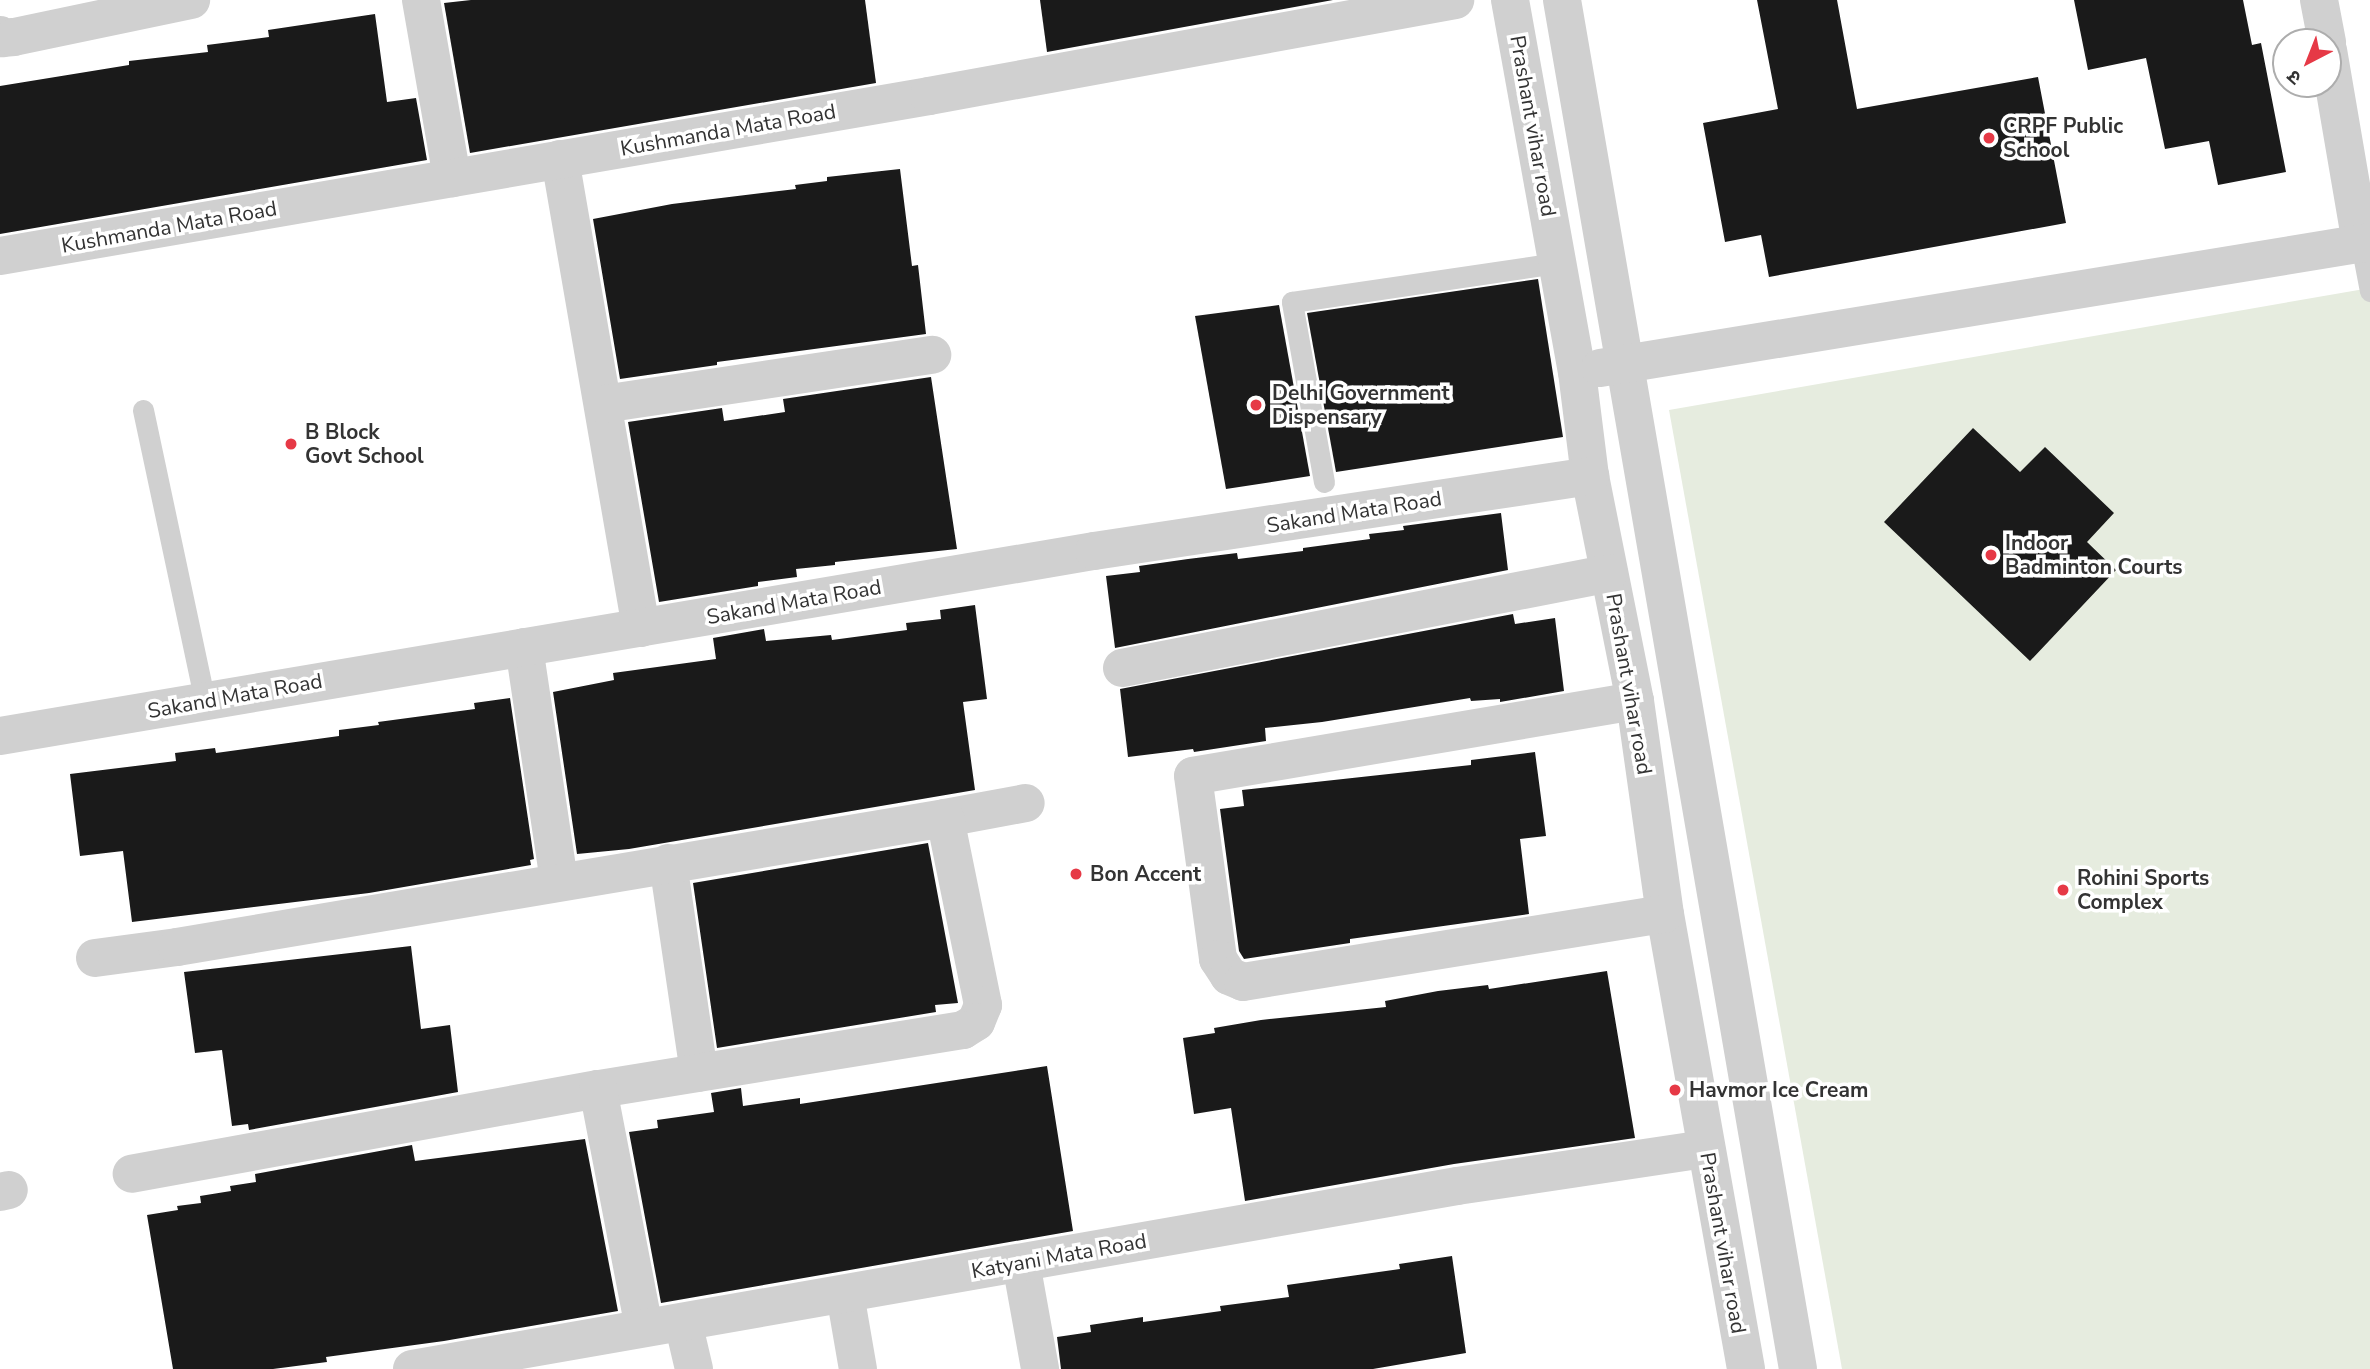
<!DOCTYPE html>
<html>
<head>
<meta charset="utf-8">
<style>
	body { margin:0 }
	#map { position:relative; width:2370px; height:1369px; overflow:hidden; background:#fff; font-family:"Nunito Sans","Noto Sans Devanagari",sans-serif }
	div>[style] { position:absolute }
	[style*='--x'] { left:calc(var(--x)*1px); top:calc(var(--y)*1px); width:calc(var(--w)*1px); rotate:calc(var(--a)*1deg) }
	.green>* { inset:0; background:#e6ecdf }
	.building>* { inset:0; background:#1a1a1a }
	.service>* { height:21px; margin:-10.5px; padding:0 10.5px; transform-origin:10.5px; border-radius:10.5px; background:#d0d0d0 }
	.minor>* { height:38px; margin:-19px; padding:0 19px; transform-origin:19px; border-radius:19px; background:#d0d0d0 }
	.dots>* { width:19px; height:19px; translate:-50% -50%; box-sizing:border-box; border:4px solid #fff; border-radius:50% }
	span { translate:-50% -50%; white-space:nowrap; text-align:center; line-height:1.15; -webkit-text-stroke:7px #fff; paint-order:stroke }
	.street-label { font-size:21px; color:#333 }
	.poi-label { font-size:21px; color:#333; font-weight:700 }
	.left { translate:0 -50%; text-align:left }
	.north { position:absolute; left:2272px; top:28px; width:70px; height:70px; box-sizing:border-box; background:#fff; border:2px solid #adadad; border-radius:50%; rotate:222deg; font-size:19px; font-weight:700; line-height:28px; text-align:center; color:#333 }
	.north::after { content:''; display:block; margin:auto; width:24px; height:32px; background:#e63946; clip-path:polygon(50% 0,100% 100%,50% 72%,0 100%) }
</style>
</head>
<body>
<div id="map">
	<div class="green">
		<div style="clip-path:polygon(2370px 288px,2370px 1369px,1842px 1369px,1669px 410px)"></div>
	</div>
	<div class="building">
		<div style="clip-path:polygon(471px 0,865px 0,876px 83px,470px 153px,444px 3px)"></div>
		<div style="clip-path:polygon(1040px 0,1333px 0,1047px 52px)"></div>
		<div style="clip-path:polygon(1757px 0,1837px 0,1857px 109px,2038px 77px,2066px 223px,1769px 277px,1761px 235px,1725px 242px,1703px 123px,1778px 109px)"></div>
		<div style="clip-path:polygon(2074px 0,2243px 0,2252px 45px,2261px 43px,2286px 172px,2218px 185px,2209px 141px,2165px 149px,2146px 58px,2088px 70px)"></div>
		<div style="clip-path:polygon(375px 14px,387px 102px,416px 98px,427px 160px,0 234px,0 86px,129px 65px,129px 61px,208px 52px,207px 45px,269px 37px,268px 30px)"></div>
		<div style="clip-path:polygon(900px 169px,912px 266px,918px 265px,926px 334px,717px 362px,717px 365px,620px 379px,593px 219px,672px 204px,796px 189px,795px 185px,827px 181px,827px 177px)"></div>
		<div style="clip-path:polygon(1538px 279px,1563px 437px,1336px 472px,1307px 313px)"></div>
		<div style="clip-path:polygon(1279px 305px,1310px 476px,1226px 489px,1195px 316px)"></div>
		<div style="clip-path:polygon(931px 377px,957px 549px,835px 562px,835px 565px,796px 569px,797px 577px,758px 582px,758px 586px,659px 602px,628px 422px,722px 408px,724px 421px,785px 412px,783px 399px)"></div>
		<div style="clip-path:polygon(1973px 428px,2020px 472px,2045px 447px,2114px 513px,2087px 542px,2116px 570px,2030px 661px,1884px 522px)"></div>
		<div style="clip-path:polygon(1501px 513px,1508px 570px,1115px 648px,1106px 576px,1140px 572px,1139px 566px,1188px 559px,1237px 553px,1238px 559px,1303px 551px,1303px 548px,1370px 539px,1369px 534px,1404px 530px,1403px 526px)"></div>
		<div style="clip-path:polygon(975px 605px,987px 699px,963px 702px,975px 790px,629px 849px,577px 854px,553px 692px,614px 680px,613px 673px,716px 659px,713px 638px,764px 629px,766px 641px,831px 635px,832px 640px,907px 630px,906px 623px,941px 619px,940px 610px)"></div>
		<div style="clip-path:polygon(1513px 614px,1515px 624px,1555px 618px,1564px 691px,1500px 702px,1500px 699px,1471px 701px,1470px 698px,1322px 722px,1265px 728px,1266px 741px,1194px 752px,1193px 749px,1128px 757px,1120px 689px)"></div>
		<div style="clip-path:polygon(510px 698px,534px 859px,530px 860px,531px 865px,369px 893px,132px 922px,123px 851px,80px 856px,70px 774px,176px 761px,175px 753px,215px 748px,216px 753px,339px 736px,339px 730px,379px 725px,378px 722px,475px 709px,474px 703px)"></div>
		<div style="clip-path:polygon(1535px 752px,1546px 836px,1520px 839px,1529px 914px,1350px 939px,1350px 943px,1244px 959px,1239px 951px,1220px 809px,1244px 806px,1242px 790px,1471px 765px,1471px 760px)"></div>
		<div style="clip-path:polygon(928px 843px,958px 1003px,935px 1005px,936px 1012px,717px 1048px,693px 883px)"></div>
		<div style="clip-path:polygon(411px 946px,421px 1029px,450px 1025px,458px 1092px,249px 1130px,248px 1124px,232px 1126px,222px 1050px,195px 1053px,184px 972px)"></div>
		<div style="clip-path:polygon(1607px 971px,1635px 1138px,1454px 1164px,1245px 1201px,1231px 1108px,1194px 1114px,1183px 1038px,1215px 1033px,1214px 1028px,1261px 1020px,1386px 1007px,1385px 1001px,1438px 991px,1488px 985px,1489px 989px)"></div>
		<div style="clip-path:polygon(1047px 1066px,1073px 1231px,661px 1303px,629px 1132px,658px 1128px,657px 1120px,714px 1112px,711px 1093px,741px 1088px,743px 1106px,800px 1098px,800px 1104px)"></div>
		<div style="clip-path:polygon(585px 1139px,618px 1311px,444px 1341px,326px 1357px,327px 1362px,273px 1369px,173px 1369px,147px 1215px,178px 1210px,177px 1206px,201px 1203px,200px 1196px,231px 1191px,230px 1186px,256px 1182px,255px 1174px,412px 1145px,415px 1161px)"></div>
		<div style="clip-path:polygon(1452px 1256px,1466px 1353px,1373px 1369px,1061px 1369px,1057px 1337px,1091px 1332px,1090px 1325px,1143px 1317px,1143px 1322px,1221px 1311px,1220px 1306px,1289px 1297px,1287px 1285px,1400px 1269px,1399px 1264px)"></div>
	</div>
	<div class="service">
		<div style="--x:2361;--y:244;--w:48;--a:79.2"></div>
		<div style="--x:143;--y:410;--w:299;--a:78"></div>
		<div style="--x:1324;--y:482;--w:183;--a:-100.1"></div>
		<div style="--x:1292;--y:302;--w:268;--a:-8.4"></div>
	</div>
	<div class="minor">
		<div style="--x:421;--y:0;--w:181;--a:80.1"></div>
		<div style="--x:1510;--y:0;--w:378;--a:79.8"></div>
		<div style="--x:1577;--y:372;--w:105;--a:82.9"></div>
		<div style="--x:1590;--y:476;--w:229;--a:78.7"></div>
		<div style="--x:1635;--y:701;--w:215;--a:82"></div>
		<div style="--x:1665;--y:914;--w:462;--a:79.9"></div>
		<div style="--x:1562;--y:0;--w:1389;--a:80.22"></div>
		<div style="--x:2319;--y:0;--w:43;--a:79.2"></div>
		<div style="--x:0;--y:35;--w:4;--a:56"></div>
		<div style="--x:2;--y:38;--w:12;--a:-5"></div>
		<div style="--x:14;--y:37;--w:181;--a:-11.8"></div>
		<div style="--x:2328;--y:50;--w:197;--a:80.3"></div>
		<div style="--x:560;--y:159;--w:476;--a:80.2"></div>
		<div style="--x:0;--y:256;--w:943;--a:-9.77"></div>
		<div style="--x:929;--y:96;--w:535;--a:-10.34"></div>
		<div style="--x:1600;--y:368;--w:780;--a:-9.29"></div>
		<div style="--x:603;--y:404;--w:333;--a:-8.5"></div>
		<div style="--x:524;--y:647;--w:237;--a:81.5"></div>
		<div style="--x:1122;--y:668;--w:496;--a:-11"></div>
		<div style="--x:1635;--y:701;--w:448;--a:170.4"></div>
		<div style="--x:1193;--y:776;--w:185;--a:82.2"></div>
		<div style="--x:1218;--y:959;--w:20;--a:57"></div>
		<div style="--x:1229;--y:976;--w:15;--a:23"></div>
		<div style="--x:1243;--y:982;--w:427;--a:-9.2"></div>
		<div style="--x:0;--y:736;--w:1110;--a:-9.6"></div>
		<div style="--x:1094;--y:551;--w:502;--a:-8.6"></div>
		<div style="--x:945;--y:818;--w:82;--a:-10.5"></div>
		<div style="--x:668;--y:863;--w:212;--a:81.6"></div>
		<div style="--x:95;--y:958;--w:83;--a:-7.6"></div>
		<div style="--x:177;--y:947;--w:779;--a:-9.53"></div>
		<div style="--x:945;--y:818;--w:191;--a:78.5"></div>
		<div style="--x:983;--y:1005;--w:18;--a:112"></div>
		<div style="--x:976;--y:1022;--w:15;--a:148"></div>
		<div style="--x:963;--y:1030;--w:370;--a:170.8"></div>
		<div style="--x:598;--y:1089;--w:474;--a:169.7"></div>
		<div style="--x:598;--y:1089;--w:243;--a:79.1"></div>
		<div style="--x:0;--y:1192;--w:9;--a:-13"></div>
		<div style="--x:1021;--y:1263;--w:108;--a:79.8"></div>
		<div style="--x:845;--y:1294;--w:76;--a:80.2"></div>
		<div style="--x:683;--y:1322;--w:48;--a:76.8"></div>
		<div style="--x:412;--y:1369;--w:1061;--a:-9.93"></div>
		<div style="--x:1457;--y:1186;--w:252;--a:-8.5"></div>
	</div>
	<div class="dots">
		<div style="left:1989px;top:138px;background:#e63946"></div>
		<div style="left:1256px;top:405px;background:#e63946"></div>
		<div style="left:291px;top:444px;background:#e63946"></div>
		<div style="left:1991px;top:555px;background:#e63946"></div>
		<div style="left:1076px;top:874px;background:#e63946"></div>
		<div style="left:2063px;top:890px;background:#e63946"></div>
		<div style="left:1675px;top:1090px;background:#e63946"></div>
	</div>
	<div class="street-label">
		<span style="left:1533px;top:126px;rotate:80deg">Prashant vihar road</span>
		<span style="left:728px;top:130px;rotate:-10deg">Kushmanda Mata Road</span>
		<span style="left:169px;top:227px;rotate:-10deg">Kushmanda Mata Road</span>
		<span style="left:1354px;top:512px;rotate:-9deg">Sakand Mata Road</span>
		<span style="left:794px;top:602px;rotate:-10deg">Sakand Mata Road</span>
		<span style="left:1629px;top:684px;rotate:80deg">Prashant vihar road</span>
		<span style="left:235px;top:696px;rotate:-10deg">Sakand Mata Road</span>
		<span style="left:1723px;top:1243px;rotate:80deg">Prashant vihar road</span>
		<span style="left:1059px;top:1256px;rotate:-10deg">Katyani Mata Road</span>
	</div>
	<div class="poi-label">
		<span class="left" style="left:2003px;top:138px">CRPF Public<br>School</span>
		<span class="left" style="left:1272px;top:405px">Delhi Government<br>Dispensary</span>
		<span class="left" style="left:305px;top:444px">B Block<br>Govt School</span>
		<span class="left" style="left:2005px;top:555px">Indoor<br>Badminton Courts</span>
		<span class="left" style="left:1090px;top:874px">Bon Accent</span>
		<span class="left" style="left:2077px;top:890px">Rohini Sports<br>Complex</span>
		<span class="left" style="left:1689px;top:1090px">Havmor Ice Cream</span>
	</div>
	<div class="north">उ</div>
</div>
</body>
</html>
